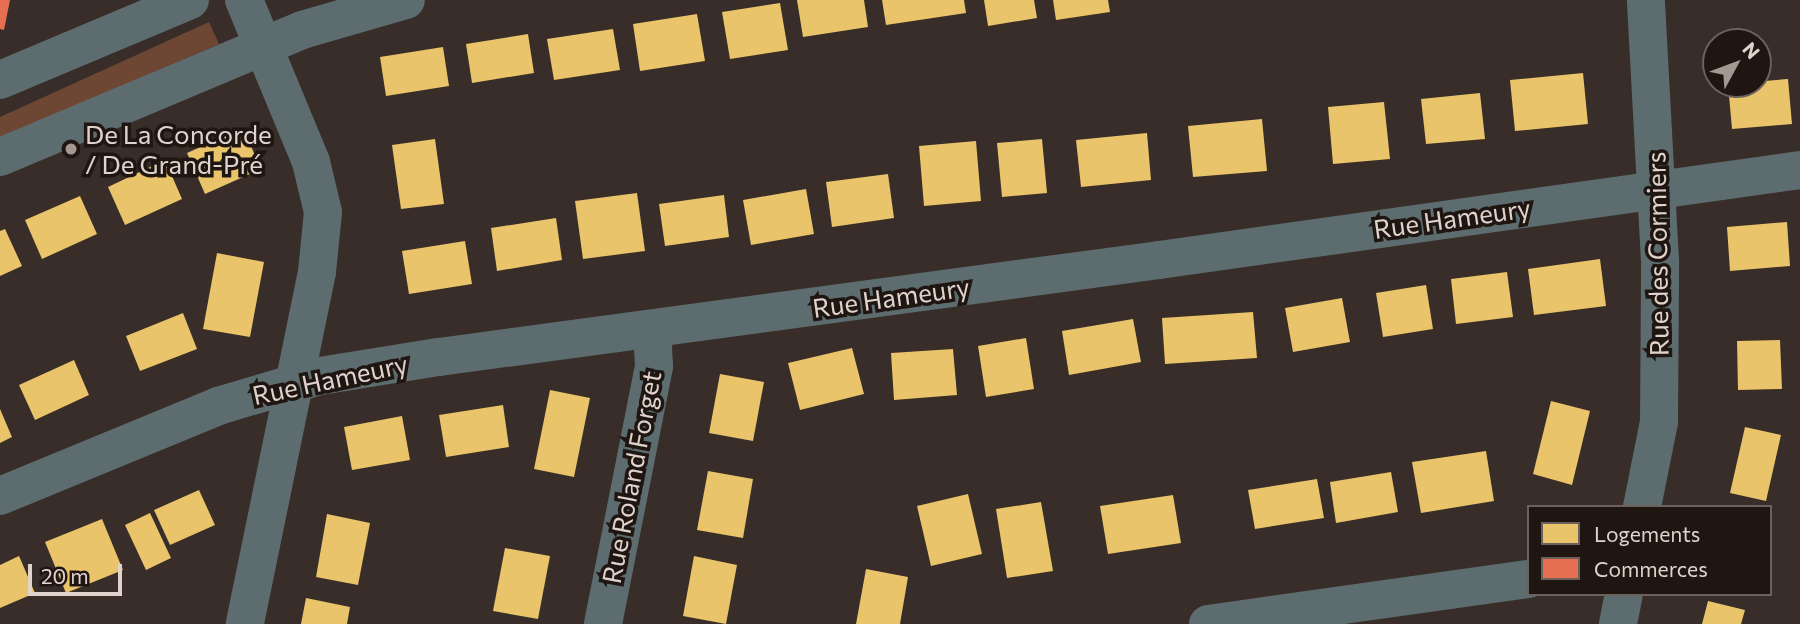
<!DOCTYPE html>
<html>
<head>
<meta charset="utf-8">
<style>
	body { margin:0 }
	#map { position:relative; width:1800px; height:624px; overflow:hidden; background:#382d28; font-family:Commissioner,sans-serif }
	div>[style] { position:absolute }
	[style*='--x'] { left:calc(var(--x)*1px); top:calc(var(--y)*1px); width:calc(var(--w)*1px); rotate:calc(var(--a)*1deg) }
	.green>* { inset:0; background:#6e4734 }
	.homes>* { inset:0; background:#e9c46a }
	.shops>* { inset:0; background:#e76f51 }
	.minor>* { height:38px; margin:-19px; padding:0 19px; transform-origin:19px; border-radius:19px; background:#5d6d6f }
	.dots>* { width:19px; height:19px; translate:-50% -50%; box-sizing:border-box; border:4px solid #1f1612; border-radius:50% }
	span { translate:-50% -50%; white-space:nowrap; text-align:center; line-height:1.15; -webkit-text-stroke:7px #1f1612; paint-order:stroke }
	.poi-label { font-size:26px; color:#e0d2cc }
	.left { translate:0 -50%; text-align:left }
	.street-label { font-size:26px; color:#e0d2cc }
	.legend { position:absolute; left:1527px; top:505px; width:245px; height:91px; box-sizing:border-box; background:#1f1612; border:2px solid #6c615c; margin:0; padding:9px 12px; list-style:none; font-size:21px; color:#e0d2cc }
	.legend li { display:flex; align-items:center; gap:14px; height:35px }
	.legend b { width:35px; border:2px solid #6c615c }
	.north { position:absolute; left:1702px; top:28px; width:70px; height:70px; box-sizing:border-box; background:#1f1612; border:2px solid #6c615c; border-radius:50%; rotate:49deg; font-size:19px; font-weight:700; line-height:28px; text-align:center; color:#e0d2cc }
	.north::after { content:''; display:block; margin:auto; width:24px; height:32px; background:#a59893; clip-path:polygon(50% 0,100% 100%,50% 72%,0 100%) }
	.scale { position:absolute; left:28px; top:564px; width:94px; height:32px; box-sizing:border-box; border:4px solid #e0d2cc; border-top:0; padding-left:9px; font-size:21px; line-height:24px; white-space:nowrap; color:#e0d2cc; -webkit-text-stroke:5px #1f1612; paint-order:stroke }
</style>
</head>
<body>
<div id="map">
	<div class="green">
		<div style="clip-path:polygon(209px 22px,219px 44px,0 138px,0 117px)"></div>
	</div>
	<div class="homes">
		<div style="clip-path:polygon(797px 0,864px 0,868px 27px,803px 37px)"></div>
		<div style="clip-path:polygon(882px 0,964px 0,966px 13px,886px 25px)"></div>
		<div style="clip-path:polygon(984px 0,1034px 0,1037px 18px,988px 26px)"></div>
		<div style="clip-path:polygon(1053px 0,1108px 0,1110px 12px,1056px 20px)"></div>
		<div style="clip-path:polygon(780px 3px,788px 50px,730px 59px,722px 12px)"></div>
		<div style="clip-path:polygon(697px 14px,705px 61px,640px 71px,633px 24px)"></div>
		<div style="clip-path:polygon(613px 29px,620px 70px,554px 80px,547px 39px)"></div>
		<div style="clip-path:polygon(528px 34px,534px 73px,472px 83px,466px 44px)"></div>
		<div style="clip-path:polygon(443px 47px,449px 86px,386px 96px,380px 57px)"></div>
		<div style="clip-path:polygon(1583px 73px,1588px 124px,1515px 131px,1510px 80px)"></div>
		<div style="clip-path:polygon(1788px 79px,1792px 124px,1732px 129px,1728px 84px)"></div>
		<div style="clip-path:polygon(1480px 93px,1485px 139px,1426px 144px,1421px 99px)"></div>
		<div style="clip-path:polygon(1384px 102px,1390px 159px,1333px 164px,1328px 107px)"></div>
		<div style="clip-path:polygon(1262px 119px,1267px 171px,1193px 177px,1188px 126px)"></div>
		<div style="clip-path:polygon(243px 128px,261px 169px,205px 194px,187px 153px)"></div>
		<div style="clip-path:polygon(1147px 133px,1151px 180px,1081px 187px,1076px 140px)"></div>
		<div style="clip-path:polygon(435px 139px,444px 204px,401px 209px,392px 145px)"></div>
		<div style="clip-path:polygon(1042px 139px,1047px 193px,1002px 197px,997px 143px)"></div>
		<div style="clip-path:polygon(976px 141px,981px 201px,924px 206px,919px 146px)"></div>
		<div style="clip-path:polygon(165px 160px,182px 199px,125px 225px,108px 187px)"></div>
		<div style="clip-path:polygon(888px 174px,894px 218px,832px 227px,826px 182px)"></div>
		<div style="clip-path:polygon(806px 189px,814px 234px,751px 245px,743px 200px)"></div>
		<div style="clip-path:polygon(637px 193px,645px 251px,583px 259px,575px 201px)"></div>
		<div style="clip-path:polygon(724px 195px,729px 237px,665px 246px,659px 204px)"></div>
		<div style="clip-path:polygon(80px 196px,97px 234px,42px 259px,25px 220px)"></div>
		<div style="clip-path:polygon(556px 218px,562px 260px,497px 271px,491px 228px)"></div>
		<div style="clip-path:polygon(1787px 222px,1790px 266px,1730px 271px,1727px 227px)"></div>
		<div style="clip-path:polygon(5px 229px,22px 266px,0 276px,0 231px)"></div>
		<div style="clip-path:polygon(465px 241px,472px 284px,409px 294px,402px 251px)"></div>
		<div style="clip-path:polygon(217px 253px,264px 262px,250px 337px,203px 329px)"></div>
		<div style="clip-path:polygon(1600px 259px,1606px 306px,1534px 315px,1528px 269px)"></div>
		<div style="clip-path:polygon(1507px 272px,1513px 317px,1456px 324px,1451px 279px)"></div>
		<div style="clip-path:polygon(1426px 285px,1433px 329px,1383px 337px,1376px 293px)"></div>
		<div style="clip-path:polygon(1342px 298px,1350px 342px,1293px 352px,1285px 308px)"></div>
		<div style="clip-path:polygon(1253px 312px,1257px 358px,1165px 364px,1162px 318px)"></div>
		<div style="clip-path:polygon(183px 313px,197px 349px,140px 371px,126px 336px)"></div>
		<div style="clip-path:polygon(1133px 319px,1141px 362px,1069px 375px,1062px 331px)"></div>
		<div style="clip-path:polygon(1026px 338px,1034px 389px,986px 397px,978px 346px)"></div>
		<div style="clip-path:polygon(1780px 340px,1782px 389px,1738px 390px,1737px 341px)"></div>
		<div style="clip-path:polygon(852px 348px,864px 394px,800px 410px,788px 363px)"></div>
		<div style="clip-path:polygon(953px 349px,957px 395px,894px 400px,891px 353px)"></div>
		<div style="clip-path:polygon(74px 360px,89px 395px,35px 420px,19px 385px)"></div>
		<div style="clip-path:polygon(720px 374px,764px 382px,753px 441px,709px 433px)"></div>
		<div style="clip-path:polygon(550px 390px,590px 398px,574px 477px,534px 469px)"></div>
		<div style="clip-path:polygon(1551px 401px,1590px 411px,1572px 485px,1533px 474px)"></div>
		<div style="clip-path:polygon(503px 405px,509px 447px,446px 457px,439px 415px)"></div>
		<div style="clip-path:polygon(0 409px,12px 437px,0 443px)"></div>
		<div style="clip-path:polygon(402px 416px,410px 460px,352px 470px,344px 427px)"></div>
		<div style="clip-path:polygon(1745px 427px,1781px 435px,1766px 501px,1730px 493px)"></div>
		<div style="clip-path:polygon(1486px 451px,1494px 501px,1421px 513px,1412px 462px)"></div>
		<div style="clip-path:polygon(708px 471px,753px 479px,743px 538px,697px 530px)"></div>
		<div style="clip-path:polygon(1391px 472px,1398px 512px,1336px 523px,1330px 482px)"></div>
		<div style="clip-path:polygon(1317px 479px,1324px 518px,1255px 529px,1248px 490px)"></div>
		<div style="clip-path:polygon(199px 490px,215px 525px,170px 545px,154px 510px)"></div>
		<div style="clip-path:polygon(968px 494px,982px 554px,931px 566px,917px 506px)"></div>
		<div style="clip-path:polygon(1173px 495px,1181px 543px,1108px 554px,1100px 506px)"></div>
		<div style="clip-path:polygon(1041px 502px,1053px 571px,1007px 578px,996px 509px)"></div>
		<div style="clip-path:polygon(150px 513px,171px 558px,146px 570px,125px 525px)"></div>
		<div style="clip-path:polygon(327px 514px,370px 523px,358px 585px,316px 577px)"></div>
		<div style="clip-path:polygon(102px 519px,123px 570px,66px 593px,45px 542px)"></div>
		<div style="clip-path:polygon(505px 548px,550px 556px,538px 619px,493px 611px)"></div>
		<div style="clip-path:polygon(19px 556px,35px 593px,0 608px,0 565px)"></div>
		<div style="clip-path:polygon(694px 556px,737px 565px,726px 624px,683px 616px)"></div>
		<div style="clip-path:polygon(866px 569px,908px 577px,900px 624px,856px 624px)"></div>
		<div style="clip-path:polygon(306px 598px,350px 607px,347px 624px,301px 624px)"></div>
		<div style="clip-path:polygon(1708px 601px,1745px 610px,1741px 624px,1702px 624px)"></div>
	</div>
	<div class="shops">
		<div style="clip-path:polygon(0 0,10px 0,4px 30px,0 29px)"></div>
	</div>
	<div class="minor">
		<div style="--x:244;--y:0;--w:175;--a:67.5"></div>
		<div style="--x:311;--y:162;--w:51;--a:76.5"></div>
		<div style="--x:323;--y:212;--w:60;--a:95.7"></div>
		<div style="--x:317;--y:272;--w:359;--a:101.6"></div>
		<div style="--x:0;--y:80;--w:206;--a:-22.8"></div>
		<div style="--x:0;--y:157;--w:328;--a:-22.8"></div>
		<div style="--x:302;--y:30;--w:108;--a:-16.1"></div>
		<div style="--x:0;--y:496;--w:236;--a:-22.4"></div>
		<div style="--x:218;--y:406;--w:106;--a:-16.4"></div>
		<div style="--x:320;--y:376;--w:121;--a:-9.1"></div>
		<div style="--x:439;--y:357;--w:727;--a:-7.67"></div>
		<div style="--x:1159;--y:260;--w:647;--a:-7.99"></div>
		<div style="--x:1642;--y:507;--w:87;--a:-78.7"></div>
		<div style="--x:1659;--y:422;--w:161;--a:-89.6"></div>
		<div style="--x:1660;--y:261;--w:261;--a:-93.1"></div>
		<div style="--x:603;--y:624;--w:263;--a:-78.8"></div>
		<div style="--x:654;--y:366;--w:37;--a:-93"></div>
		<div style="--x:1208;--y:624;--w:324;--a:-8"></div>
		<div style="--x:1618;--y:624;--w:31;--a:-79"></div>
	</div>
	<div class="dots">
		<div style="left:71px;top:149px;background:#a59893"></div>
	</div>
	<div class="poi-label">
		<span class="left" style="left:85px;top:149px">De La Concorde<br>/ De Grand-Pré</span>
	</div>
	<div class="street-label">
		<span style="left:1452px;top:218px;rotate:-8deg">Rue Hameury</span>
		<span style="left:1657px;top:254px;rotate:-91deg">Rue des Cormiers</span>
		<span style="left:891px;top:297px;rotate:-8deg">Rue Hameury</span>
		<span style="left:330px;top:379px;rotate:-12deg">Rue Hameury</span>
		<span style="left:631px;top:477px;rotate:-79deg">Rue Roland Forget</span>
	</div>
	<ul class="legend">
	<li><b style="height:19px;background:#e9c46a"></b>Logements</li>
	<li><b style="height:19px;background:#e76f51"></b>Commerces</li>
	</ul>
	<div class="north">N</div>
	<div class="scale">20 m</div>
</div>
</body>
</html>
